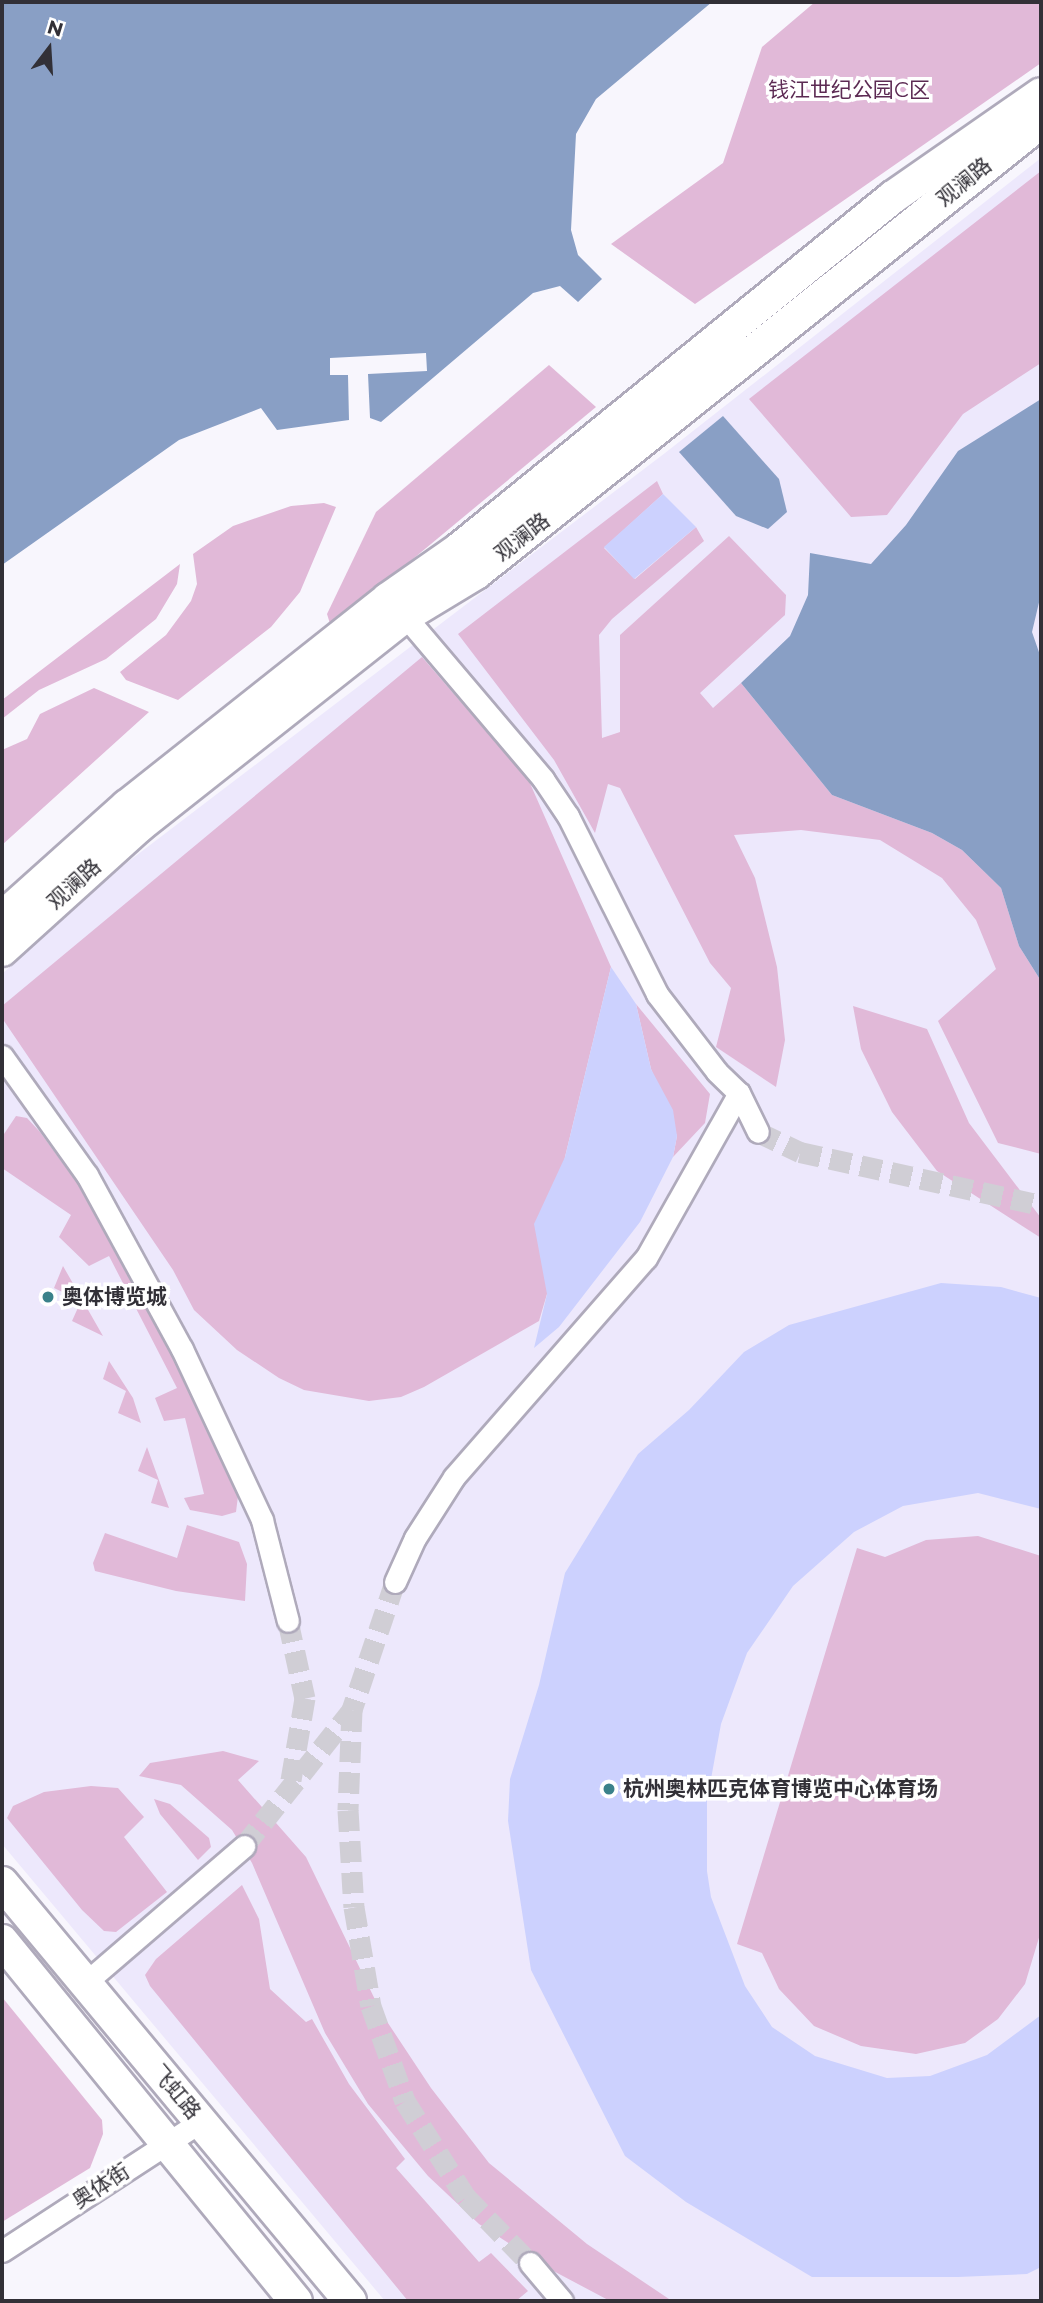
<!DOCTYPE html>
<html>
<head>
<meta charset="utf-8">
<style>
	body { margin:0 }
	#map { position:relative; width:1043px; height:2303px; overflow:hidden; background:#f8f6fd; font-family:Montserrat,"Noto Sans SC",sans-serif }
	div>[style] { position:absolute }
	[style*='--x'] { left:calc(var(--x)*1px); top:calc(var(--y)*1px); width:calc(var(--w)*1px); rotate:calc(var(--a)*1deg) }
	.built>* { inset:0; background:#ede8fc }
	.green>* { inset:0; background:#e1b9d8 }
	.water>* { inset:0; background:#899fc5 }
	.building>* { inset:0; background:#ccd1fe }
	.street-tunnel>* { height:21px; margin-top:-10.5px; transform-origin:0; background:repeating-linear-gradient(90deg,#d0ced5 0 21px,transparent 0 31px) }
	.roads { filter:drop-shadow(2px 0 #afaabb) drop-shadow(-2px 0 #afaabb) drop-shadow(0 2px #afaabb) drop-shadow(0 -2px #afaabb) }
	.street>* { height:21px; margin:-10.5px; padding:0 10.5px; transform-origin:10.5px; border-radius:10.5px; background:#fff }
	.primary>* { height:32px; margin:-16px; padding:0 16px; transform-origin:16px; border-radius:16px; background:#fff }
	.dots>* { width:19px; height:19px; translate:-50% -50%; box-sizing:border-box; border:4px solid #fff; border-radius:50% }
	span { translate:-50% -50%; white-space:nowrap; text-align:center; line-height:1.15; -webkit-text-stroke:7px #fff; paint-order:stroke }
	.park-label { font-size:21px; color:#5c2a53 }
	.street-label { font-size:21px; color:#323037 }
	.poi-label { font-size:21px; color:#323037; font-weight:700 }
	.left { translate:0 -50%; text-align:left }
	.frame { position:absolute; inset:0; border:4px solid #323037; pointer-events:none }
	.north { position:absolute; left:14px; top:14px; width:70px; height:70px; -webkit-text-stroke:5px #fff; paint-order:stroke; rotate:17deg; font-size:19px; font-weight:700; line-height:28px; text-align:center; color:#323037 }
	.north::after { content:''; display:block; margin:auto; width:24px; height:32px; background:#323037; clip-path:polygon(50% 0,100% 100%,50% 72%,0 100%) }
</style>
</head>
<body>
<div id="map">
	<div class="built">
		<div style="clip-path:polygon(1041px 158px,1041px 2301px,385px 2301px,2px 1844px,2px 974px,112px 874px,665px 453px)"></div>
	</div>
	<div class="green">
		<div style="clip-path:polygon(815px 2px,1041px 2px,1041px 63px,695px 304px,611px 244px,723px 163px,762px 47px)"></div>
		<div style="clip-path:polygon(1041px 171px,1041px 363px,963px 414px,887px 515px,851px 517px,749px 399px)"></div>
		<div style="clip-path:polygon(549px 365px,596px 407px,331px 627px,327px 614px,376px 512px)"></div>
		<div style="clip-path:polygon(657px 481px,663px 494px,604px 548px,635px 579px,696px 527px,704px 541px,612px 619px,599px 635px,602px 738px,620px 732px,620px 635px,729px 536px,786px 595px,785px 615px,700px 693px,713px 708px,741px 683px,832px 795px,932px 833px,962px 850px,1001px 888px,1019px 946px,1041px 981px,1041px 1154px,998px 1143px,938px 1021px,996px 969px,976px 920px,942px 878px,880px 840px,801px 830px,734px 835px,755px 878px,777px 967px,785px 1040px,776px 1087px,716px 1047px,731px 988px,710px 963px,620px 788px,608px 784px,595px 833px,554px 760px,458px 634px)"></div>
		<div style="clip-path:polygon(324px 503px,336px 507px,300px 592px,271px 627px,178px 700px,126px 680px,120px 672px,166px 635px,191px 601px,197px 584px,193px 554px,233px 526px,291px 506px)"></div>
		<div style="clip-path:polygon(180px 564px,177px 584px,156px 619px,106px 659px,39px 690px,2px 719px,2px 700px)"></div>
		<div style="clip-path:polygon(422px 657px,529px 781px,611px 967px,565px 1157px,547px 1294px,539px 1321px,424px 1387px,401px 1397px,369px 1401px,304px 1390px,279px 1378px,237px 1350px,194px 1310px,173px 1270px,2px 1018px,2px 1006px)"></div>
		<div style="clip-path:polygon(94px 688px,149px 712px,2px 845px,2px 750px,27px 739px,40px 714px)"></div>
		<div style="clip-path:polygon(636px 1004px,710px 1094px,705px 1123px,673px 1157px,677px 1136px,651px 1069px)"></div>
		<div style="clip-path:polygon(853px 1006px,927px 1029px,969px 1123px,1041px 1218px,1041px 1238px,937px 1171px,892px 1112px,861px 1049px)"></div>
		<div style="clip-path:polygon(16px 1116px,27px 1118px,40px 1132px,78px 1184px,172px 1352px,238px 1496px,236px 1512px,222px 1516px,190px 1510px,184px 1498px,204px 1494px,185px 1418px,164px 1421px,155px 1398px,177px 1388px,109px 1256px,89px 1266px,59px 1237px,71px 1215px,2px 1168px,2px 1137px)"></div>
		<div style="clip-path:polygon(63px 1266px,103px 1336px,72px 1321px,81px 1301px,54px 1288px)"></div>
		<div style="clip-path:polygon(109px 1361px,133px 1398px,141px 1423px,118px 1413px,126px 1391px,103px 1379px)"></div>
		<div style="clip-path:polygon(147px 1447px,169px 1508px,151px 1503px,158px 1480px,138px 1471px)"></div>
		<div style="clip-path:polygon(187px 1525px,239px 1542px,247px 1564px,245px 1601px,176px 1591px,95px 1571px,93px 1563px,105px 1533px,177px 1558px)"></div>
		<div style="clip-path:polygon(978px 1536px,1041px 1556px,1041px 1931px,1025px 1984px,998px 2019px,965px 2043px,916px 2054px,861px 2046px,814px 2026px,779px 1989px,762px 1953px,737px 1944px,857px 1548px,885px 1557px,926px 1540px)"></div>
		<div style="clip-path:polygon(223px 1751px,259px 1761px,238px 1780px,306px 1857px,382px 2014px,431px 2088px,489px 2163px,587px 2244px,672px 2301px,610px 2301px,544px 2266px,479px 2224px,428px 2176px,368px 2104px,325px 2033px,252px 1863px,232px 1830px,181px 1785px,139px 1776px,150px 1763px)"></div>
		<div style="clip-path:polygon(91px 1786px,118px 1788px,144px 1817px,124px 1837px,167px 1892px,116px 1932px,104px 1931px,82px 1910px,7px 1818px,13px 1806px,44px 1792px)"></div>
		<div style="clip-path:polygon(154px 1799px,170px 1804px,209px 1838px,211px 1847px,198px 1860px,160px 1814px)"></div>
		<div style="clip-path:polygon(242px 1885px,259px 1919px,270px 1989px,306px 2022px,312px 2019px,349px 2084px,405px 2159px,396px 2168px,479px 2262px,491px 2253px,528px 2291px,516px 2301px,408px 2301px,150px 1986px,145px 1975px,156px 1959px)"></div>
		<div style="clip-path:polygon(2px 1997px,102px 2120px,103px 2134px,90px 2168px,2px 2222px)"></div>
	</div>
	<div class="water">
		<div style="clip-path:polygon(2px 2px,712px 2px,596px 99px,576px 134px,571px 230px,578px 255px,602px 279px,578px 302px,560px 286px,533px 293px,381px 422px,370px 418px,368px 374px,427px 371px,426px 353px,330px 358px,330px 375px,348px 375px,349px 420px,277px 430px,261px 408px,179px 440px,2px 565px)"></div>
		<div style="clip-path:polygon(1041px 399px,1041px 594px,1032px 632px,1041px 658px,1041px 981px,1019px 946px,1001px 888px,962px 850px,932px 833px,832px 795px,741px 683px,790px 636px,808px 595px,810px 553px,871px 564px,906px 525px,958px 451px)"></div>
		<div style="clip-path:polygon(723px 416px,779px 479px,787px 512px,768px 529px,736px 516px,679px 452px)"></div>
	</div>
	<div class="building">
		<div style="clip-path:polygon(663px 494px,696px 527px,634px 579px,604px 547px)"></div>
		<div style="clip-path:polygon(611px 967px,636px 1004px,651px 1069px,673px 1110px,677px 1136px,673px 1157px,640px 1222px,559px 1327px,534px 1348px,547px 1294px,534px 1224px,565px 1157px)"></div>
		<div style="clip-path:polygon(941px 1283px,1001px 1287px,1041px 1298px,1041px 1509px,978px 1493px,903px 1506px,854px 1532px,793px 1586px,747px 1653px,721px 1724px,707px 1801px,707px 1871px,711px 1897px,745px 1986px,772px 2027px,815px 2056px,887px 2078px,930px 2076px,987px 2055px,1041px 2015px,1041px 2267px,1027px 2274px,958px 2277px,812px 2277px,686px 2202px,625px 2156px,531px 1970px,508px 1821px,510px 1779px,539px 1685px,565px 1573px,638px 1454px,689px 1410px,744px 1352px,789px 1325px)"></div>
	</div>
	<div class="street-tunnel">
		<div style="--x:758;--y:1132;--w:47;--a:25.5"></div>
		<div style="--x:800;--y:1152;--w:247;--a:12.4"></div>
		<div style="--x:395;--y:1582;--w:135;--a:108.6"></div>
		<div style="--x:352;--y:1710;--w:100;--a:92.3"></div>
		<div style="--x:348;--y:1810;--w:97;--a:86.5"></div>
		<div style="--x:354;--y:1907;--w:100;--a:80.3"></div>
		<div style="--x:371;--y:2006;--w:101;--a:70.3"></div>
		<div style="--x:405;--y:2101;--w:114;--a:57.6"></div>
		<div style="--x:466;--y:2197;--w:92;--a:45.9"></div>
		<div style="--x:288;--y:1621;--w:79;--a:77.6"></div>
		<div style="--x:305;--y:1698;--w:95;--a:99.7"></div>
		<div style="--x:244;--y:1846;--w:174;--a:-51.5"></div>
	</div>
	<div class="roads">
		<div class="street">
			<div style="--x:405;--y:616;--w:214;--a:49.7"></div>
			<div style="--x:543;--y:779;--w:45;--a:56"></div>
			<div style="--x:568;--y:816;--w:199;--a:63.4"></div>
			<div style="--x:657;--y:994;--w:98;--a:52.4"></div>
			<div style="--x:717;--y:1072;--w:30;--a:44"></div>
			<div style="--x:739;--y:1093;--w:43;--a:64"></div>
			<div style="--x:2;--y:1056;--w:146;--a:54.5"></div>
			<div style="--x:87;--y:1175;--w:198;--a:61.4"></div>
			<div style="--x:182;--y:1349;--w:189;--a:64.9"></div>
			<div style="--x:262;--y:1520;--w:104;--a:75.6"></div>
			<div style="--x:395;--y:1582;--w:48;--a:-65.6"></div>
			<div style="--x:415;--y:1538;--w:72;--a:-57.4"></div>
			<div style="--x:454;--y:1477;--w:291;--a:-48.8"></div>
			<div style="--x:646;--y:1258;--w:189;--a:-60.6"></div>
			<div style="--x:85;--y:1983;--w:210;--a:-40.7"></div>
			<div style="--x:2;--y:2251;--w:236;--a:-33.1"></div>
			<div style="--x:530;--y:2263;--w:50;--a:49.9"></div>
		</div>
		<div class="primary">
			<div style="--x:2;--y:918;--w:168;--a:-41.9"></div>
			<div style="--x:127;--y:806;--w:333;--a:-38.4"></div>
			<div style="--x:388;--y:599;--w:85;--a:-35"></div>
			<div style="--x:458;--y:550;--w:560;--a:-39.06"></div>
			<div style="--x:893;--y:197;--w:180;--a:-34.8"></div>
			<div style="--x:2;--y:950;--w:185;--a:-42.1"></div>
			<div style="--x:139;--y:826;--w:339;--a:-38.3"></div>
			<div style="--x:405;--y:616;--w:83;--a:-31.2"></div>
			<div style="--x:476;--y:573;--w:723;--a:-38.6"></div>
			<div style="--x:2;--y:1883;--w:544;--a:50.22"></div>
			<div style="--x:2;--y:1941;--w:465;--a:50.8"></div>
		</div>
	</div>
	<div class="dots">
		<div style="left:48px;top:1297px;background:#3a818a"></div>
		<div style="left:609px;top:1789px;background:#3a818a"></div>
	</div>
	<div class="park-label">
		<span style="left:849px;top:90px">钱江世纪公园C区</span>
	</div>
	<div class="street-label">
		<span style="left:964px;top:182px;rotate:-39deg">观澜路</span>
		<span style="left:522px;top:537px;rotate:-38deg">观澜路</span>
		<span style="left:74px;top:884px;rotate:-42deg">观澜路</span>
		<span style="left:176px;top:2092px;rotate:50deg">飞虹路</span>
		<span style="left:101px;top:2186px;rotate:-33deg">奥体街</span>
	</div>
	<div class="poi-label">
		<span class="left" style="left:62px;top:1297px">奥体博览城</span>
		<span class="left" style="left:623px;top:1789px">杭州奥林匹克体育博览中心体育场</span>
	</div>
	<div class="frame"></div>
	<div class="north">N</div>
</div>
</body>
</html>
